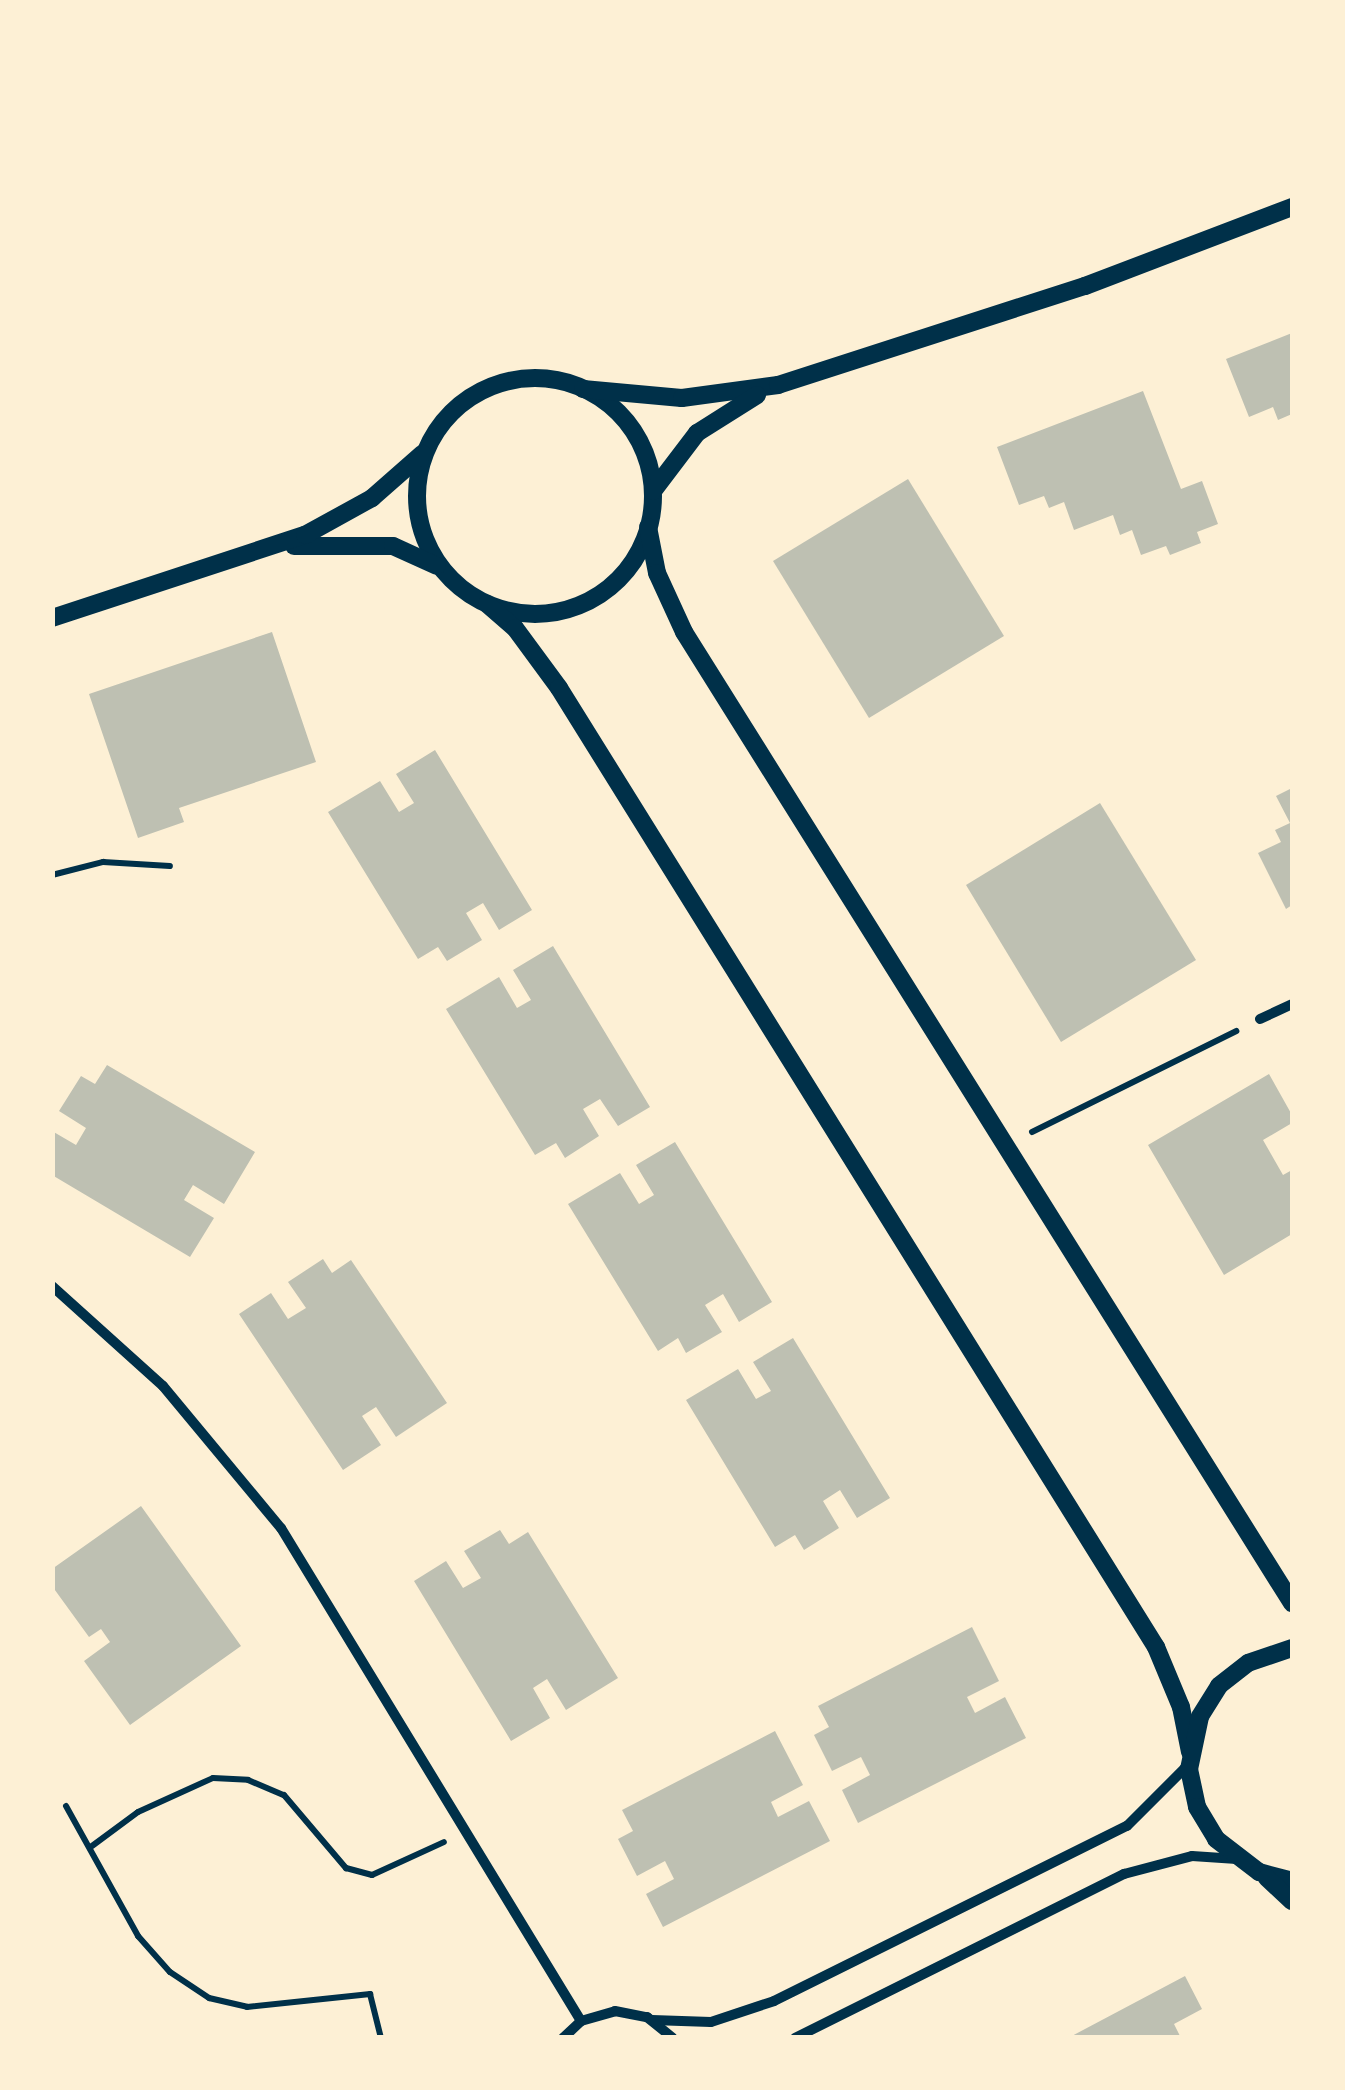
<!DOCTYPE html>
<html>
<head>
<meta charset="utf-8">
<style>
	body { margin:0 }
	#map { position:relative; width:1345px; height:2090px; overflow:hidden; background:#fdf0d5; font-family:Literata,serif }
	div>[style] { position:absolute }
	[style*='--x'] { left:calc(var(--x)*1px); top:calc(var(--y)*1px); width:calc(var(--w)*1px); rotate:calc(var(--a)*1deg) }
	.building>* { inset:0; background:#bec0b2 }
	.path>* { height:6px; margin:-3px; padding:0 3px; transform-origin:3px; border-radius:3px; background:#003049 }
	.minor>* { height:10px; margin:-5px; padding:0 5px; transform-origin:5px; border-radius:5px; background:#003049 }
	.tertiary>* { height:18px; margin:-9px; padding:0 9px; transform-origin:9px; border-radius:9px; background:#003049 }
	.tertiary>.ring { margin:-9px; padding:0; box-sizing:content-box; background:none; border:18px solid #003049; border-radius:50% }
	span { translate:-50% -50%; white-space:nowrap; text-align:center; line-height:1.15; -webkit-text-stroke:10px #fdf0d5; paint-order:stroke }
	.frame { position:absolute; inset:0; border:55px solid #fdf0d5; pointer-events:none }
</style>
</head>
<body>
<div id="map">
	<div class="building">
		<div style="clip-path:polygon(1292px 333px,1292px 414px,1278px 420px,1273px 407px,1249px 417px,1226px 359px)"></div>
		<div style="clip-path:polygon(1143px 391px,1181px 489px,1202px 481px,1218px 524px,1197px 532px,1201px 543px,1170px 555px,1166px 546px,1141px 555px,1132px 530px,1120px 535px,1113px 515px,1074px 530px,1064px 502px,1049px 508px,1044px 496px,1019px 505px,997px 447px)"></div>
		<div style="clip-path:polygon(908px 479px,1004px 636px,869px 718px,773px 561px)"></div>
		<div style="clip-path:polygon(272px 632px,316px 762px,179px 808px,184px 822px,138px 838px,89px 694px)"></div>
		<div style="clip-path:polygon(435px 750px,532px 910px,499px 930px,483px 903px,466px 913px,482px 940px,447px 961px,438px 947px,418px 959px,328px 812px,380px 781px,399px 812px,414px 803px,396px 774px)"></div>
		<div style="clip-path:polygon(1292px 788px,1292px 905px,1286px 909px,1258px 853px,1281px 842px,1275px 830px,1290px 823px,1276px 796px)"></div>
		<div style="clip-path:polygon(1100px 803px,1196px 960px,1061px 1042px,966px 885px)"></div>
		<div style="clip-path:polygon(553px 946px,650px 1107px,618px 1126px,600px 1099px,583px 1109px,599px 1136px,565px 1158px,556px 1143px,535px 1155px,446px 1009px,499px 977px,517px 1008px,531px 1000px,513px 970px)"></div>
		<div style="clip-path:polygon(107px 1065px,255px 1152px,224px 1204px,193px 1185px,184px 1200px,214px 1218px,190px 1257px,52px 1175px,52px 1131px,76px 1145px,86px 1128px,59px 1111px,81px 1076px,95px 1084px)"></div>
		<div style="clip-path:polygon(1269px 1074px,1292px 1115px,1292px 1123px,1263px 1140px,1283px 1175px,1292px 1170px,1292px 1234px,1224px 1275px,1148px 1145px)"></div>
		<div style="clip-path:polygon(675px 1142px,772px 1302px,739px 1322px,723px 1294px,705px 1305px,722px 1332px,686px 1353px,678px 1338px,658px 1351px,568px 1204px,620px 1173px,639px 1204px,654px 1195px,636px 1165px)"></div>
		<div style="clip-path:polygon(323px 1259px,332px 1273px,351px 1260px,447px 1403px,396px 1437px,376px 1407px,362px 1416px,381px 1445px,343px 1470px,239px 1314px,271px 1293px,288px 1319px,306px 1308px,288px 1282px)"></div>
		<div style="clip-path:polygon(793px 1338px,890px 1498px,857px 1518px,840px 1490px,823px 1501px,839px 1528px,804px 1550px,795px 1535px,775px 1547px,686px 1400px,738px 1369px,756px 1399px,771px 1391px,753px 1362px)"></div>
		<div style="clip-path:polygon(141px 1506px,241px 1646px,130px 1725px,84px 1661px,110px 1642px,101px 1629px,89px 1637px,52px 1586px,52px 1569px)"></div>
		<div style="clip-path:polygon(500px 1530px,509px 1544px,528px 1532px,618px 1678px,566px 1710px,547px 1679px,533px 1688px,550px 1718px,511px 1741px,414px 1581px,446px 1561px,463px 1588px,481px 1578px,464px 1551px)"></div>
		<div style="clip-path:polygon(972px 1627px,999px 1681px,967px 1697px,975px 1713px,1005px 1697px,1026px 1738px,858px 1823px,842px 1790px,870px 1775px,861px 1757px,832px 1771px,814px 1735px,829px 1727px,818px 1706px)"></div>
		<div style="clip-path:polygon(775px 1731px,803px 1785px,771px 1802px,778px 1817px,809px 1801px,830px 1841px,663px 1927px,646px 1894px,674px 1879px,665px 1861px,637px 1876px,618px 1839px,633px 1831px,622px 1810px)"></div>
		<div style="clip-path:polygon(1185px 1976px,1202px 2009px,1174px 2024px,1181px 2038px,1068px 2038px)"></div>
	</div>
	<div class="path">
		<div style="--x:52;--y:875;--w:53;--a:-14.3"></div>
		<div style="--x:103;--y:862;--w:67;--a:3.4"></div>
		<div style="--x:1032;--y:1132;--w:228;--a:-26.3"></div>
		<div style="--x:66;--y:1806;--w:149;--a:61"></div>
		<div style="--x:138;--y:1936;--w:48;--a:48.4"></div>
		<div style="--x:170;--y:1972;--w:47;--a:33.7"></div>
		<div style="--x:209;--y:1998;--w:39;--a:13"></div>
		<div style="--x:247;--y:2007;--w:124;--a:-6"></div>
		<div style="--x:370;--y:1994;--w:45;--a:76"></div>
		<div style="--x:92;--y:1846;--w:57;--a:-36.5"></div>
		<div style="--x:138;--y:1812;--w:82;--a:-24.4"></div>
		<div style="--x:213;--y:1778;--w:35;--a:3"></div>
		<div style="--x:248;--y:1780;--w:39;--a:23"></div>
		<div style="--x:284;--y:1795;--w:96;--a:49.7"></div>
		<div style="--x:346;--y:1868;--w:27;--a:15"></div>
		<div style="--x:372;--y:1875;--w:79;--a:-24.6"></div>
	</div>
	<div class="minor">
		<div style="--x:1260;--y:1019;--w:35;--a:-25"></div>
		<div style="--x:52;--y:1286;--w:149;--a:42"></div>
		<div style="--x:163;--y:1386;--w:185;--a:50.3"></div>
		<div style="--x:281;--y:1528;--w:577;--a:58.68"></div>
		<div style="--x:652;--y:2020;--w:59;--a:1.9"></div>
		<div style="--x:711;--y:2022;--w:66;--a:-18.4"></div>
		<div style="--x:774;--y:2001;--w:394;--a:-26.4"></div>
		<div style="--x:1127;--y:1826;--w:85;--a:-45"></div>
		<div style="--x:563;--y:2038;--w:25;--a:-43"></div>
		<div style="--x:581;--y:2021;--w:35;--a:-16"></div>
		<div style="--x:615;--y:2011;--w:33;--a:11"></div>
		<div style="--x:647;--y:2017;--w:33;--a:39"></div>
		<div style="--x:795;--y:2038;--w:368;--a:-26.5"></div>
		<div style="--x:1124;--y:1874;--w:70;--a:-14.8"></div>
		<div style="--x:1192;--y:1856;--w:45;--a:3.8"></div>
	</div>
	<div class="tertiary">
		<div class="ring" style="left:417px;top:378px;width:218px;height:218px"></div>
		<div style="--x:583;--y:389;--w:99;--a:5.2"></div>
		<div style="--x:682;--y:398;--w:97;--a:-7.7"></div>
		<div style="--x:778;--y:385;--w:323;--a:-17.9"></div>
		<div style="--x:1085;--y:286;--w:222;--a:-20.9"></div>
		<div style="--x:653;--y:491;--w:73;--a:-52.8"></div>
		<div style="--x:697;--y:433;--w:71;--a:-32.3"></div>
		<div style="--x:648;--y:527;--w:47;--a:78.9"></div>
		<div style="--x:657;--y:573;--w:65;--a:65.4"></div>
		<div style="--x:684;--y:632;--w:1146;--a:57.95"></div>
		<div style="--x:294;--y:546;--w:99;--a:0"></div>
		<div style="--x:393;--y:546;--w:48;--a:24.4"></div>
		<div style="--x:487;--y:604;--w:37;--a:41"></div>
		<div style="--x:515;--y:628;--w:74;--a:53.7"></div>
		<div style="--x:559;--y:688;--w:1130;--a:58.1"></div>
		<div style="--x:1156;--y:1647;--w:65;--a:67.4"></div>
		<div style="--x:1181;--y:1707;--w:46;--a:78.7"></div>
		<div style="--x:52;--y:618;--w:266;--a:-18.2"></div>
		<div style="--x:305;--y:535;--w:77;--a:-28.9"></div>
		<div style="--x:372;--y:498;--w:67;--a:-41.3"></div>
		<div style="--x:1292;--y:1648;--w:46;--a:161.2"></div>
		<div style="--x:1248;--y:1663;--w:37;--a:142"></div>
		<div style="--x:1219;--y:1686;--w:36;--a:122"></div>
		<div style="--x:1200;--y:1717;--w:53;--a:101.9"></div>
		<div style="--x:1189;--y:1769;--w:39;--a:78"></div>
		<div style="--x:1197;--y:1807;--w:37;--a:59"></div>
		<div style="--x:1216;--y:1839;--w:54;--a:37.5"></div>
		<div style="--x:1259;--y:1872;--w:34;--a:15"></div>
		<div style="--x:1267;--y:1878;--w:34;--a:43"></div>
	</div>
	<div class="frame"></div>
</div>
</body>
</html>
